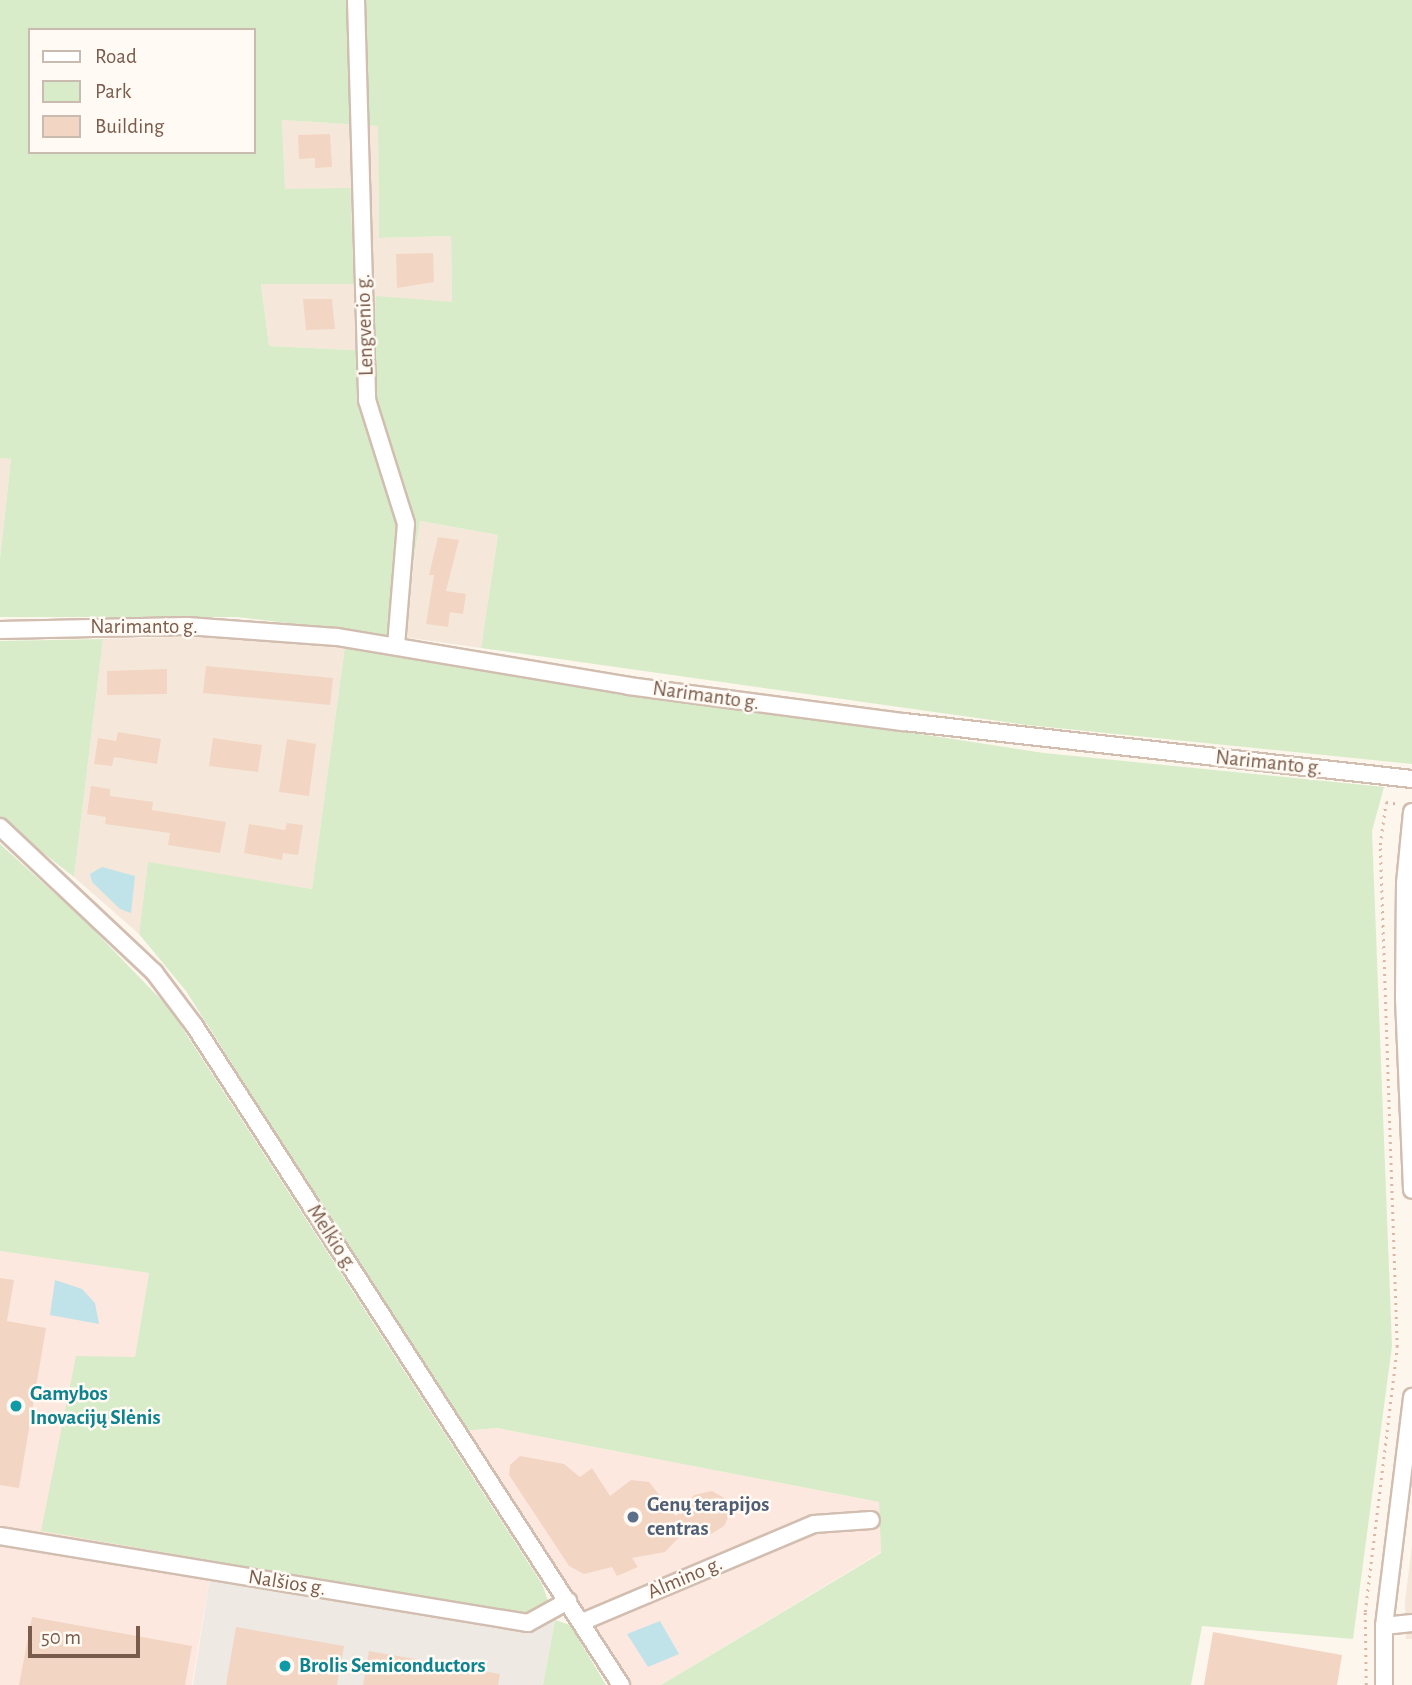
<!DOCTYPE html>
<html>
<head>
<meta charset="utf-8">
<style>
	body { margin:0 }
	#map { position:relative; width:1412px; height:1685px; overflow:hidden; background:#fdf6ec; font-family:"Alegreya Sans",sans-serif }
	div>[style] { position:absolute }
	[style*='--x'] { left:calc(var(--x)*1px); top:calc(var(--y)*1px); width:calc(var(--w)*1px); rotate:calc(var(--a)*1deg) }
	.residential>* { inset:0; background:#f5e8da }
	.commercial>* { inset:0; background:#fde8e0 }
	.industrial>* { inset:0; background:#efe9e4 }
	.green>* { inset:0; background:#d8ecc9 }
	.water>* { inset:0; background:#bfe3e8 }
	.building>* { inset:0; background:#f3d5c3 }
	.path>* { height:2.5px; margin-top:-1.25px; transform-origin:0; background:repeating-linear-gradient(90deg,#d9b8a5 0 2px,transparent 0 7px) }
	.roads { filter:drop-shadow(2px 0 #d1beb0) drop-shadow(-2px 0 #d1beb0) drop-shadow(0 2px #d1beb0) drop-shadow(0 -2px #d1beb0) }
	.minor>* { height:16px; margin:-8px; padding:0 8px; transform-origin:8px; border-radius:8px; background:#fff }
	.dots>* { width:19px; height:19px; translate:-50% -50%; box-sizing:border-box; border:4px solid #fffaf3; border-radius:50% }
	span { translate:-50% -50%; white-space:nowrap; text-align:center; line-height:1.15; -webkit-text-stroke:5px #fffaf3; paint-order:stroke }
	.street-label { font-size:21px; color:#7a5c4d }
	.culture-label { font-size:21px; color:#0d838f; font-weight:700 }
	.left { translate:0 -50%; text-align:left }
	.service-label { font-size:21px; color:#4e5e75; font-weight:700 }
	.legend { position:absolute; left:28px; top:28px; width:228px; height:126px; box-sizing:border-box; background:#fffaf3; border:2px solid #cabbb1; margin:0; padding:9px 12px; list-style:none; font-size:21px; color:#7a5c4d }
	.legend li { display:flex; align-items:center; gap:14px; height:35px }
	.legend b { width:35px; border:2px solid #cabbb1 }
	.scale { position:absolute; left:28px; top:1626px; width:112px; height:32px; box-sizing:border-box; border:4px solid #7a5c4d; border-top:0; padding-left:9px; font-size:21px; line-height:24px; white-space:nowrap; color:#7a5c4d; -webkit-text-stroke:5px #fffaf3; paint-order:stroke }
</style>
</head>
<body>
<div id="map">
	<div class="residential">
		<div style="clip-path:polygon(282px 120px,378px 126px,379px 238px,451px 236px,452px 303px,374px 351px,269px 346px,261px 283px,353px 284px,285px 189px)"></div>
		<div style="clip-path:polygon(0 458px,11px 459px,0 558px)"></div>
		<div style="clip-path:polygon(420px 521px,498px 535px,481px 648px,403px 637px)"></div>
		<div style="clip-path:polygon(216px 636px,345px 646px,312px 889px,148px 863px,139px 934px,74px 877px,103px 639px)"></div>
		<div style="clip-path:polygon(1412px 1545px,1412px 1639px,1406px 1639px,1405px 1601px)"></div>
	</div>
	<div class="commercial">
		<div style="clip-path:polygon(0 1251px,149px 1273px,135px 1358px,41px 1530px,213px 1558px,192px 1685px,0 1685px)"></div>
		<div style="clip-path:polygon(497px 1428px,879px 1502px,881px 1552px,661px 1685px,630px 1685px,464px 1431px)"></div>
	</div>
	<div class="industrial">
		<div style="clip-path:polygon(213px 1558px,555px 1620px,543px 1685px,193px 1685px)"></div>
	</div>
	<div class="green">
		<div style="clip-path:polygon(evenodd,0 0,1412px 0,1412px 764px,1027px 725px,481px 648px,498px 535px,420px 521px,402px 637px,237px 617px,0 617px,0 559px,11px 459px,0 458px,0 0,30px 30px,254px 30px,254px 152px,30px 152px,30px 30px,0 0,282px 120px,378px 126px,379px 238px,451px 236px,452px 302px,376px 296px,373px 351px,269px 346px,261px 284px,354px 284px,350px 188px,285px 189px,282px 120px)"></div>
		<div style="clip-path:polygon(103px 639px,74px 877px,0 819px,0 641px)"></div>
		<div style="clip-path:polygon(345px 646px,1044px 753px,1384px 787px,1372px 831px,1392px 1346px,1353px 1639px,1202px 1626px,1191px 1685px,661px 1685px,881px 1553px,879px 1502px,497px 1428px,464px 1431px,186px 991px,139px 934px,148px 862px,312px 889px)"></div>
		<div style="clip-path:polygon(0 844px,85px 921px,170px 1009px,542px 1584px,555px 1620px,570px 1625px,606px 1685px,543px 1685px,555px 1620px,41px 1531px,76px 1356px,135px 1357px,149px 1273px,0 1251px)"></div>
	</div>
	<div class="water">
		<div style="clip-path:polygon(102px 867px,135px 876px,131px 913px,120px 909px,92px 882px,90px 874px)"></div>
		<div style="clip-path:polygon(55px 1280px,82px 1289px,95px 1303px,99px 1324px,50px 1315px)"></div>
		<div style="clip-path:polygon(660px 1621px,679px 1654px,648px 1667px,627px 1634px)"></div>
	</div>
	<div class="building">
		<div style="clip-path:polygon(330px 134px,332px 167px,315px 168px,315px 158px,299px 159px,298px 135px)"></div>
		<div style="clip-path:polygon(433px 253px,434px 282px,397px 288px,396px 254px)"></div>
		<div style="clip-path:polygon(303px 299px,332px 299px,335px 329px,306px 330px)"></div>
		<div style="clip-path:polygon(438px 537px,459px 540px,446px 591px,466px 594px,463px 614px,450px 612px,448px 627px,426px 624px,434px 575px,429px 575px)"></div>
		<div style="clip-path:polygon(206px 666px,333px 678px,330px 705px,203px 693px)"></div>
		<div style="clip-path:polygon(167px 669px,167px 694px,107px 695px,107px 671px)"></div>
		<div style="clip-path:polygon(118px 732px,161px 739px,157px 764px,114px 757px,112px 766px,94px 764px,98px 738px,116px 741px)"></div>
		<div style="clip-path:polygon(213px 738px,262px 745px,258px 772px,209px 766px)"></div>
		<div style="clip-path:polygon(287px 739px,316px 744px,309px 796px,279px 792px)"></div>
		<div style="clip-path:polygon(91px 786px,110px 789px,110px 796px,153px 802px,152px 810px,226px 822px,220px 853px,168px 845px,170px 833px,105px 824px,106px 817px,87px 814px)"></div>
		<div style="clip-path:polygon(287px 823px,303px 825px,298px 855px,283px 853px,282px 860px,244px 853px,249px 824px,285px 830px)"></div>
		<div style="clip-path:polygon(0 1278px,14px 1280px,7px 1321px,46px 1328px,19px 1488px,0 1485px)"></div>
		<div style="clip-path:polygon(520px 1456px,564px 1464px,580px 1477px,592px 1468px,610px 1496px,631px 1480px,649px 1482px,676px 1516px,694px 1495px,712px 1491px,726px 1499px,730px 1514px,724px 1526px,711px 1534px,684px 1532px,665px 1552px,632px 1558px,638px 1567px,617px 1576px,612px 1567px,584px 1574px,569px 1566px,509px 1475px,510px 1465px)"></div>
		<div style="clip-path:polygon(32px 1617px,192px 1646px,185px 1685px,19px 1685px)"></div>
		<div style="clip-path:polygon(236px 1627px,344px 1646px,337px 1685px,226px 1685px)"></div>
		<div style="clip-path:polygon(1213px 1632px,1342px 1655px,1337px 1685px,1204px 1685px)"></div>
		<div style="clip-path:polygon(369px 1651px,500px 1674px,498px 1685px,363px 1685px)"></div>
	</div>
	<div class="path">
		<div style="--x:1366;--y:1685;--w:73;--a:-90.8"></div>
		<div style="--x:1365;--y:1612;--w:267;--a:-83.1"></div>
		<div style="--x:1397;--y:1347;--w:502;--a:-91.94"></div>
		<div style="--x:1380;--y:845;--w:43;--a:-82.1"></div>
		<div style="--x:1386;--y:802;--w:14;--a:8"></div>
	</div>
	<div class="roads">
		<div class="minor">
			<div style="--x:356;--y:0;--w:400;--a:88.4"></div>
			<div style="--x:367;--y:400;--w:130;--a:72.5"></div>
			<div style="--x:406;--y:524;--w:121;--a:94.7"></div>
			<div style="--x:0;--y:630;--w:187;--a:-1.2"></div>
			<div style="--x:187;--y:626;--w:150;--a:4.2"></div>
			<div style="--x:337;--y:637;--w:296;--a:9.5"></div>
			<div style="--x:629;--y:686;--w:277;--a:7.5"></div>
			<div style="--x:904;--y:722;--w:511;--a:6.4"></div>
			<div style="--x:1412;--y:812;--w:72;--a:95.6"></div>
			<div style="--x:1405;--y:884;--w:114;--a:90.5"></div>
			<div style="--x:1404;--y:998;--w:192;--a:87.6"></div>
			<div style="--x:0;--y:827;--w:212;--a:43.3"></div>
			<div style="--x:154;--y:972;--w:66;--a:53"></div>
			<div style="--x:194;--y:1025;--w:786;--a:57.1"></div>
			<div style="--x:0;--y:1536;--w:535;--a:9.36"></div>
			<div style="--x:528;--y:1623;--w:46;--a:-28.8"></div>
			<div style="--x:582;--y:1622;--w:252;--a:-22.9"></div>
			<div style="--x:814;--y:1524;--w:57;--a:-4"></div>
			<div style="--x:1384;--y:1626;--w:28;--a:-6"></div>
			<div style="--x:1384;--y:1685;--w:59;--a:-90"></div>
			<div style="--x:1384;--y:1626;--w:231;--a:-83"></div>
		</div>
	</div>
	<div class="dots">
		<div style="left:16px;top:1406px;background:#0f9aa8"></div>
		<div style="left:633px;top:1517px;background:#5c6f8a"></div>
		<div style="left:285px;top:1666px;background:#0f9aa8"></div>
	</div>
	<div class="street-label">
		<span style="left:365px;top:325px;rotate:-92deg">Lengvenio g.</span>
		<span style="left:144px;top:627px">Narimanto g.</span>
		<span style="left:706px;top:696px;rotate:8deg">Narimanto g.</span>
		<span style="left:1269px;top:763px;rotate:6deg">Narimanto g.</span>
		<span style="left:332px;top:1238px;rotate:57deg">Melkio g.</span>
		<span style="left:685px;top:1578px;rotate:-23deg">Almino g.</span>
		<span style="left:287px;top:1583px;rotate:9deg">Nalšios g.</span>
	</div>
	<div class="culture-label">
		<span class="left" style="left:30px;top:1406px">Gamybos<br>Inovacijų Slėnis</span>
		<span class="left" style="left:299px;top:1666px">Brolis Semiconductors</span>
	</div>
	<div class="service-label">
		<span class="left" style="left:647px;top:1517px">Genų terapijos<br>centras</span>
	</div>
	<ul class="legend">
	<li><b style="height:9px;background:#fff"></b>Road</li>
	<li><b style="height:19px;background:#d8ecc9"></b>Park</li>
	<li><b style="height:19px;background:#f3d5c3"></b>Building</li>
	</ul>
	<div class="scale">50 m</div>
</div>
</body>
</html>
